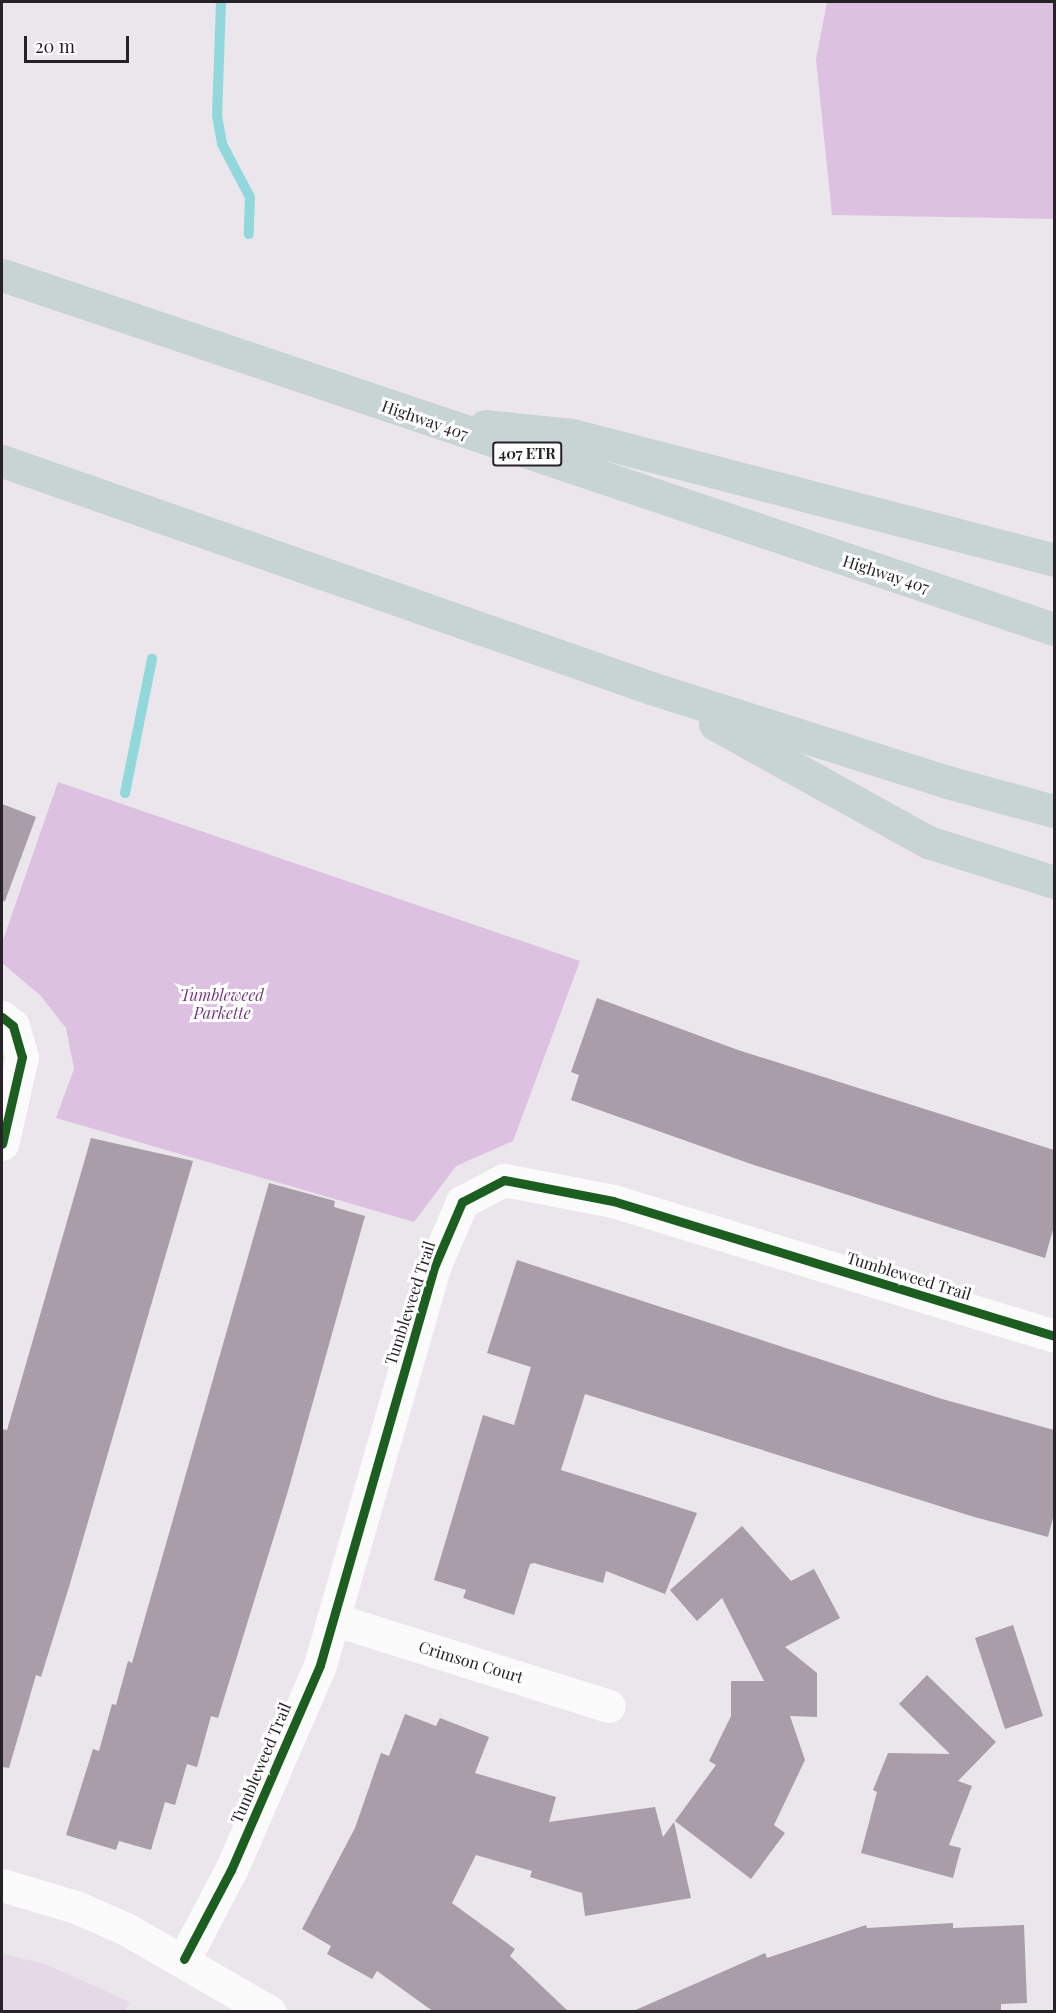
<!DOCTYPE html>
<html>
<head>
<meta charset="utf-8">
<style>
	body { margin:0 }
	#map { position:relative; width:1056px; height:2013px; overflow:hidden; background:#ebe5ec; font-family:"Playfair Display",serif }
	div>[style] { position:absolute }
	[style*='--x'] { left:calc(var(--x)*1px); top:calc(var(--y)*1px); width:calc(var(--w)*1px); rotate:calc(var(--a)*1deg) }
	.built>* { inset:0; background:#e6d9e7 }
	.green>* { inset:0; background:#dcc1e0 }
	.stream>* { height:10px; margin:-5px; padding:0 5px; transform-origin:5px; border-radius:5px; background:#91d8dd }
	.building>* { inset:0; background:#a89da9 }
	.minor>* { height:33px; margin:-16.5px; padding:0 16.5px; transform-origin:16.5px; border-radius:16.5px; background:#fcfbfc }
	.motorway>* { height:33px; margin:-16.5px; padding:0 16.5px; transform-origin:16.5px; border-radius:16.5px; background:#c8d3d4 }
	.cycleway>* { height:9px; margin:-4.5px; padding:0 4.5px; transform-origin:4.5px; border-radius:4.5px; background:#1b5e20 }
	span { translate:-50% -50%; white-space:nowrap; text-align:center; line-height:1.15; -webkit-text-stroke:6px #fff; paint-order:stroke }
	.shield-label span { padding:2px 4px; background:#fff; border:2px solid; border-radius:4px; -webkit-text-stroke-width:0 }
	.shield-label { font-size:15px; color:#262227; font-weight:700 }
	.street-label { font-size:16px; color:#262227 }
	.park-label { font-size:16px; color:#74387c; font-style:italic }
	.frame { position:absolute; inset:0; border:3px solid #262227; pointer-events:none }
	.scale { position:absolute; left:24px; top:36px; width:105px; height:27px; box-sizing:border-box; border:3px solid #262227; border-top:0; padding-left:8px; font-size:18px; line-height:21px; white-space:nowrap; color:#262227; -webkit-text-stroke:4px #fff; paint-order:stroke }
</style>
</head>
<body>
<div id="map">
	<div class="built">
		<div style="clip-path:polygon(2px 1953px,47px 1965px,130px 2002px,125px 2011px,2px 2011px)"></div>
	</div>
	<div class="green">
		<div style="clip-path:polygon(827px 2px,1054px 2px,1054px 219px,832px 215px,816px 59px)"></div>
		<div style="clip-path:polygon(58px 782px,580px 961px,513px 1141px,456px 1166px,414px 1222px,56px 1118px,74px 1069px,66px 1028px,40px 995px,2px 963px,2px 943px)"></div>
	</div>
	<div class="stream">
		<div style="--x:221;--y:2;--w:113;--a:92"></div>
		<div style="--x:217;--y:115;--w:29;--a:80"></div>
		<div style="--x:222;--y:144;--w:60;--a:62.2"></div>
		<div style="--x:250;--y:197;--w:37;--a:92"></div>
		<div style="--x:125;--y:793;--w:137;--a:-78.6"></div>
	</div>
	<div class="building">
		<div style="clip-path:polygon(2px 804px,36px 817px,5px 901px,2px 901px)"></div>
		<div style="clip-path:polygon(597px 998px,738px 1050px,1054px 1150px,1054px 1226px,1045px 1258px,751px 1164px,571px 1100px,579px 1075px,571px 1072px)"></div>
		<div style="clip-path:polygon(91px 1138px,193px 1161px,69px 1587px,41px 1677px,36px 1675px,9px 1768px,2px 1767px,2px 1429px,7px 1430px)"></div>
		<div style="clip-path:polygon(269px 1183px,335px 1201px,334px 1207px,365px 1216px,288px 1491px,218px 1718px,211px 1716px,197px 1767px,187px 1764px,175px 1805px,165px 1802px,151px 1850px,119px 1841px,116px 1850px,66px 1835px,93px 1749px,99px 1751px,112px 1704px,116px 1705px,128px 1661px,132px 1663px)"></div>
		<div style="clip-path:polygon(517px 1260px,942px 1399px,1054px 1430px,1054px 1514px,1048px 1537px,971px 1516px,585px 1394px,561px 1470px,697px 1513px,665px 1594px,606px 1571px,603px 1583px,534px 1563px,530px 1564px,514px 1615px,463px 1598px,466px 1590px,434px 1580px,483px 1415px,514px 1425px,531px 1367px,487px 1353px)"></div>
		<div style="clip-path:polygon(742px 1526px,791px 1581px,814px 1569px,840px 1618px,785px 1647px,817px 1673px,817px 1717px,790px 1716px,805px 1760px,774px 1825px,785px 1833px,751px 1879px,675px 1821px,716px 1765px,709px 1761px,731px 1716px,731px 1681px,764px 1681px,722px 1598px,697px 1621px,670px 1590px)"></div>
		<div style="clip-path:polygon(1013px 1625px,1043px 1716px,1005px 1729px,975px 1638px)"></div>
		<div style="clip-path:polygon(927px 1675px,996px 1742px,958px 1781px,972px 1786px,949px 1845px,961px 1848px,953px 1878px,861px 1853px,877px 1792px,873px 1790px,888px 1753px,950px 1754px,899px 1704px)"></div>
		<div style="clip-path:polygon(405px 1714px,436px 1726px,440px 1718px,489px 1737px,475px 1773px,556px 1797px,549px 1822px,655px 1807px,663px 1837px,674px 1822px,691px 1898px,585px 1916px,582px 1893px,530px 1877px,532px 1871px,476px 1855px,452px 1903px,515px 1949px,510px 1956px,569px 2012px,434px 2012px,377px 1971px,372px 1979px,327px 1954px,331px 1946px,302px 1929px,355px 1828px,381px 1753px,389px 1756px)"></div>
		<div style="clip-path:polygon(953px 1923px,953px 1928px,1024px 1925px,1027px 2003px,1001px 2004px,1001px 2012px,631px 2012px,765px 1953px,767px 1958px,866px 1925px,867px 1928px)"></div>
	</div>
	<div class="minor">
		<div style="--x:2;--y:1017;--w:14;--a:39"></div>
		<div style="--x:13;--y:1026;--w:32;--a:74"></div>
		<div style="--x:22;--y:1057;--w:89;--a:102.9"></div>
		<div style="--x:333;--y:1619;--w:289;--a:17.5"></div>
		<div style="--x:2;--y:1885;--w:77;--a:16.6"></div>
		<div style="--x:76;--y:1907;--w:55;--a:23.7"></div>
		<div style="--x:126;--y:1929;--w:166;--a:30"></div>
		<div style="--x:184;--y:1959;--w:101;--a:-62.2"></div>
		<div style="--x:231;--y:1870;--w:223;--a:-66.5"></div>
		<div style="--x:320;--y:1665;--w:416;--a:-74"></div>
		<div style="--x:435;--y:1265;--w:69;--a:-66.8"></div>
		<div style="--x:462;--y:1202;--w:47;--a:-27.6"></div>
		<div style="--x:504;--y:1180;--w:111;--a:10.9"></div>
		<div style="--x:613;--y:1201;--w:461;--a:17"></div>
	</div>
	<div class="motorway">
		<div style="--x:2;--y:275;--w:1110;--a:18.6"></div>
		<div style="--x:485;--y:426;--w:87;--a:5.9"></div>
		<div style="--x:572;--y:435;--w:498;--a:14.5"></div>
		<div style="--x:2;--y:461;--w:688;--a:19.28"></div>
		<div style="--x:651;--y:688;--w:311;--a:17.6"></div>
		<div style="--x:947;--y:782;--w:111;--a:15.2"></div>
		<div style="--x:715;--y:724;--w:244;--a:29"></div>
		<div style="--x:928;--y:842;--w:132;--a:17.6"></div>
	</div>
	<div class="cycleway">
		<div style="--x:2;--y:1017;--w:14;--a:39"></div>
		<div style="--x:13;--y:1026;--w:32;--a:74"></div>
		<div style="--x:22;--y:1057;--w:89;--a:102.9"></div>
		<div style="--x:184;--y:1959;--w:101;--a:-62.2"></div>
		<div style="--x:231;--y:1870;--w:223;--a:-66.5"></div>
		<div style="--x:320;--y:1665;--w:416;--a:-74"></div>
		<div style="--x:435;--y:1265;--w:69;--a:-66.8"></div>
		<div style="--x:462;--y:1202;--w:47;--a:-27.6"></div>
		<div style="--x:504;--y:1180;--w:111;--a:10.9"></div>
		<div style="--x:613;--y:1201;--w:461;--a:17"></div>
	</div>
	<div class="shield-label">
		<span style="left:527px;top:454px">407 ETR</span>
	</div>
	<div class="street-label">
		<span style="left:425px;top:420px;rotate:19deg">Highway 407</span>
		<span style="left:886px;top:574px;rotate:18deg">Highway 407</span>
		<span style="left:909px;top:1276px;rotate:17deg">Tumbleweed Trail</span>
		<span style="left:410px;top:1303px;rotate:-72deg">Tumbleweed Trail</span>
		<span style="left:471px;top:1662px;rotate:17deg">Crimson Court</span>
		<span style="left:261px;top:1763px;rotate:-67deg">Tumbleweed Trail</span>
	</div>
	<div class="park-label">
		<span style="left:222px;top:1004px">Tumbleweed<br>Parkette</span>
	</div>
	<div class="frame"></div>
	<div class="scale">20 m</div>
</div>
</body>
</html>
